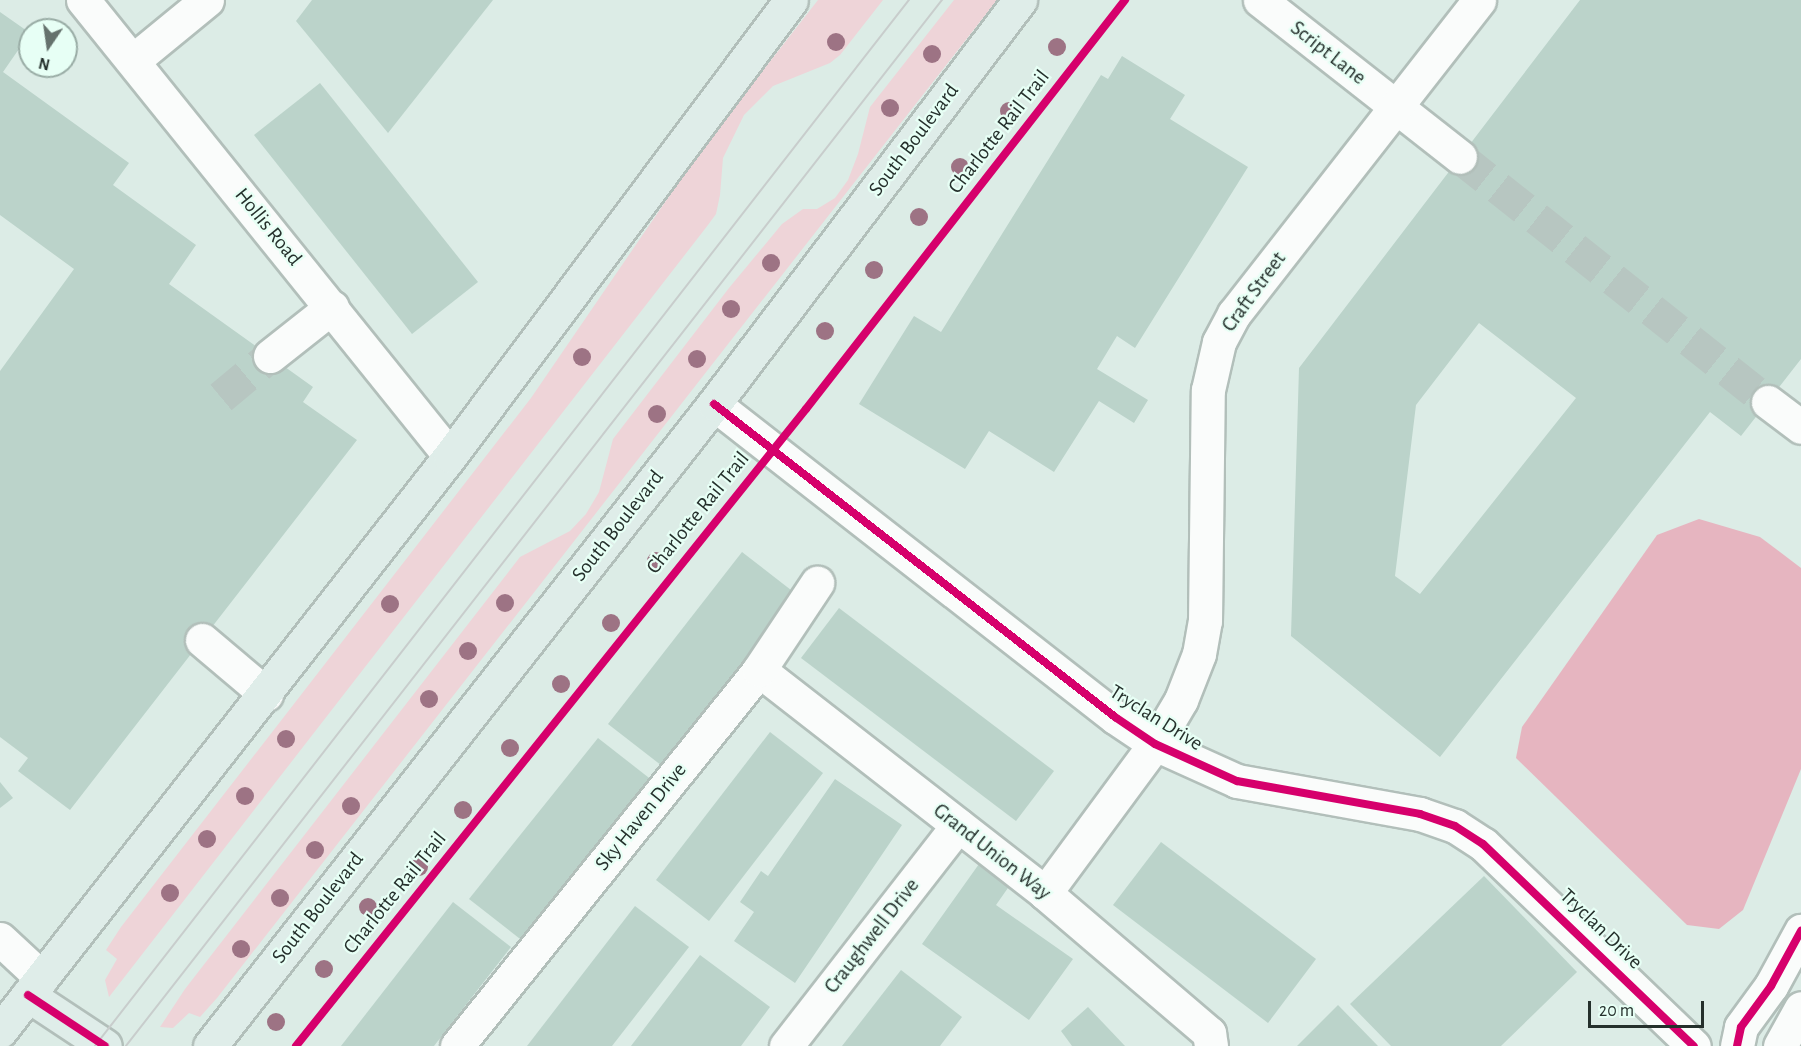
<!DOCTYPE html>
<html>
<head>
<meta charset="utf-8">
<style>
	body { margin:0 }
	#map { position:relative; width:1801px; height:1046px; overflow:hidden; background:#dcece6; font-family:"Alegreya Sans",sans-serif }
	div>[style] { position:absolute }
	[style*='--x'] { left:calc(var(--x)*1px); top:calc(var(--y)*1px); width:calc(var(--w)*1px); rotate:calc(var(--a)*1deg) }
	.green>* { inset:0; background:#eed4d8 }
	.water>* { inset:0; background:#e6b5c0 }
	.building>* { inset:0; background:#bbd3ca }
	.minor-tunnel>* { height:33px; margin-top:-16.5px; transform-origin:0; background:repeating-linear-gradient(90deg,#b7c6c1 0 33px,transparent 0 49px) }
	.roads { filter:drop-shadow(2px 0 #b2bfba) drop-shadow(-2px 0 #b2bfba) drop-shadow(0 2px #b2bfba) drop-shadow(0 -2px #b2bfba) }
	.minor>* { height:33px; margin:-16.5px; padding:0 16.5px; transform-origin:16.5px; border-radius:16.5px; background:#fafcfb }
	.major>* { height:33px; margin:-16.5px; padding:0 16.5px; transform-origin:16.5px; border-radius:16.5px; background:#dfede9 }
	.tram>* { height:1.5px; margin:-0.75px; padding:0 0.75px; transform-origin:0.75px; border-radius:0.75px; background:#c8cdcc }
	.cycleway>* { height:8px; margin:-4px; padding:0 4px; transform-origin:4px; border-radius:4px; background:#d6006c }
	.trees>* { width:18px; height:18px; margin:-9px; border-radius:50%; background:#9d7384 }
	span { translate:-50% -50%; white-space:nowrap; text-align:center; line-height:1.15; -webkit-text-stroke:4.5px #e7fff5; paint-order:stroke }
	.street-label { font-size:21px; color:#25302c }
	.north { position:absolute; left:18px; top:18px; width:60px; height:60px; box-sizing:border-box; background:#e7fff5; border:2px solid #99aca5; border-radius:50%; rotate:193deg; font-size:16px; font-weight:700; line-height:24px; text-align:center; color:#25302c }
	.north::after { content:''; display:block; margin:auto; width:21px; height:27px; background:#65726d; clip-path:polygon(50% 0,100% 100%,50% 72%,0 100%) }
	.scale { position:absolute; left:1588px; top:1001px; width:116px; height:27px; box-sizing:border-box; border:3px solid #25302c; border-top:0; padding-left:8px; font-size:18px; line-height:21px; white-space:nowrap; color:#25302c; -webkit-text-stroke:4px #e7fff5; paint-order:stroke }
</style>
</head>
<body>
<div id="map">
	<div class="green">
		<div style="clip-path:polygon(818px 0,883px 0,840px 55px,830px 63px,773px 86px,744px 115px,723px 158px,720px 195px,716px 214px,708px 225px,109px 997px,105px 980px,117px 959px,106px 950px,121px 927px,531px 398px,698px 154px)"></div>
		<div style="clip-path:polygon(954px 0,997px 0,217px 998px,200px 1017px,189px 1013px,173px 1028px,160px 1027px,185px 989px,520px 557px,570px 531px,586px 514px,599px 492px,613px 439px,729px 288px,782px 224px,803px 209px,817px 209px,835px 198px,848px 180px,858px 154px,870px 107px)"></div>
	</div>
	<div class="water">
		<div style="clip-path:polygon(1699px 519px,1760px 537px,1801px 568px,1801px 769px,1743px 910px,1719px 929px,1687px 925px,1516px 758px,1522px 727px,1657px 535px)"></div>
	</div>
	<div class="building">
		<div style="clip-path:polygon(312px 0,493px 0,388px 133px,296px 21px)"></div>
		<div style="clip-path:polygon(evenodd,1580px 0,1801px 0,1801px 359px,1741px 436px,1710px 412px,1440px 757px,1291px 636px,1299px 368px,1580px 0,1479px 323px,1576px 398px,1420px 594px,1395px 576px,1416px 405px,1479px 323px)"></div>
		<div style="clip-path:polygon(0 12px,30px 33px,3px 72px,129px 163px,113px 185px,196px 245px,169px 284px,313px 387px,303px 402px,357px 440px,70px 810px,18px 771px,28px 758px,0 737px,0 371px,74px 269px,0 215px)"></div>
		<div style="clip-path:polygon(1122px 56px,1185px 95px,1170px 119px,1248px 167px,1135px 348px,1117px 336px,1097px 369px,1148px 400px,1134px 423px,1099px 401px,1054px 472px,989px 431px,965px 469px,859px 404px,914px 316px,941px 332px,1101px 75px,1108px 79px)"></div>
		<div style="clip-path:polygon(320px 83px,478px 282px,412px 334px,254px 135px)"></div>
		<div style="clip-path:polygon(742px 552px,800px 597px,666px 769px,608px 724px)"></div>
		<div style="clip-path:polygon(839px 608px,1054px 771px,1016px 821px,801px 658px)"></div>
		<div style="clip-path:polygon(770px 732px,823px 773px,709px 921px,656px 880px)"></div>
		<div style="clip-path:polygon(598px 738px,653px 781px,524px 942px,469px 899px)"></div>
		<div style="clip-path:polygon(835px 779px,902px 825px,795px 983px,734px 941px,754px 912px,740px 902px,761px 871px,768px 876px)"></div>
		<div style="clip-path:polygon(0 782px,13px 798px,0 808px)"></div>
		<div style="clip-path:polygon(1161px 842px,1316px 959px,1268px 1023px,1113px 905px)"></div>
		<div style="clip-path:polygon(979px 864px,1010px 885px,996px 905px,1073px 959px,1029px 1020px,922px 944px)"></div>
		<div style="clip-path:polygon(1484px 876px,1577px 972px,1501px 1046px,1391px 1046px,1350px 1004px)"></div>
		<div style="clip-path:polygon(453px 902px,511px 947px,434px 1046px,341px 1046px)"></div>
		<div style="clip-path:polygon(635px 906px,689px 947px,612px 1046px,527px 1046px)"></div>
		<div style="clip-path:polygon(700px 955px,770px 1007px,741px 1046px,631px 1046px)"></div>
		<div style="clip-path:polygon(901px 970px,962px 1017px,940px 1046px,842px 1046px)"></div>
		<div style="clip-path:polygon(1338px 1005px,1378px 1046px,1297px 1046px)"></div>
		<div style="clip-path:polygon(1088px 1007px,1125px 1046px,1072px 1046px,1061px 1031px)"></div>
	</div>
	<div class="minor-tunnel">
		<div style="--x:1460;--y:157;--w:394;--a:38.5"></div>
		<div style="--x:221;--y:397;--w:64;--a:-39.9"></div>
	</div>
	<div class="roads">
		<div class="minor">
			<div style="--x:83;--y:0;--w:585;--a:51.17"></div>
			<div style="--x:1260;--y:0;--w:254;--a:38.1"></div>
			<div style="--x:135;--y:59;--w:93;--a:-39.3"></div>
			<div style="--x:270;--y:356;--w:79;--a:-38.3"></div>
			<div style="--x:1768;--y:402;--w:41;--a:37.1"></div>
			<div style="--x:714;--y:404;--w:509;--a:37.97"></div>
			<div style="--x:1115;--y:717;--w:48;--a:34"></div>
			<div style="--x:1155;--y:744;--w:90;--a:24.3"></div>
			<div style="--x:1237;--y:781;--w:186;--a:10.2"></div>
			<div style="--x:1420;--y:814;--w:37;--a:19"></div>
			<div style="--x:1455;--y:826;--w:33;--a:33"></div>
			<div style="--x:1483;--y:844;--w:292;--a:43.8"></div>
			<div style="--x:202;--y:640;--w:84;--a:40.2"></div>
			<div style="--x:759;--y:670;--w:363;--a:37.9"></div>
			<div style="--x:1045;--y:893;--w:216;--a:40.5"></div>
			<div style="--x:1209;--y:1033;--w:13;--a:81"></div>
			<div style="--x:1045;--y:893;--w:185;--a:-53.6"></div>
			<div style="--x:1155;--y:744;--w:51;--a:-59.4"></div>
			<div style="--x:1181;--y:700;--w:49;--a:-68.6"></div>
			<div style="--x:1199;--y:654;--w:34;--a:-80"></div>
			<div style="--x:1205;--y:621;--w:231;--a:-89.3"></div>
			<div style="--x:1208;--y:390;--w:49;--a:-77.1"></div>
			<div style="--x:1219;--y:342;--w:32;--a:-62"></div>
			<div style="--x:1234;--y:314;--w:398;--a:-52"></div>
			<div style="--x:0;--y:939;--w:57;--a:42.9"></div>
			<div style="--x:457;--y:1046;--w:482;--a:-51.2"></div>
			<div style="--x:759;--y:670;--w:105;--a:-56.3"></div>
			<div style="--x:786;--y:1046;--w:280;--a:-52.1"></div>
			<div style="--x:1737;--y:1046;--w:19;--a:-78"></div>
			<div style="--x:1741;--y:1027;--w:51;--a:-53.8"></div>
			<div style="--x:1771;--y:986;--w:63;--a:-61.4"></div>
			<div style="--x:1780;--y:1046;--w:43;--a:-61.1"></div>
		</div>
		<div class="major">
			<div style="--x:28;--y:995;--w:92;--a:33.5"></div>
			<div style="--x:0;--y:1031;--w:730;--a:-51.95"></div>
			<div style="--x:450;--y:456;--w:569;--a:-53.21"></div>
			<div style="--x:210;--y:1046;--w:816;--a:-51.87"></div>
			<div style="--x:714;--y:404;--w:507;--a:-52.86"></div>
		</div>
	</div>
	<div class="tram">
		<div style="--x:95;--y:1046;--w:1325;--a:-52.11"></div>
		<div style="--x:126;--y:1046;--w:1327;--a:-52.04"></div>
	</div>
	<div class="cycleway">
		<div style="--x:714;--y:404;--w:509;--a:37.97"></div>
		<div style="--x:1115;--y:717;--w:48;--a:34"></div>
		<div style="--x:1155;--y:744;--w:90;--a:24.3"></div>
		<div style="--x:1237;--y:781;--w:186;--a:10.2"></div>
		<div style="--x:1420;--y:814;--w:37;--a:19"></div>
		<div style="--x:1455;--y:826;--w:33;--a:33"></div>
		<div style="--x:1483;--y:844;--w:292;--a:43.8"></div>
		<div style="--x:28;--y:995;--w:92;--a:33.5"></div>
		<div style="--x:296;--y:1046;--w:816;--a:-51.32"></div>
		<div style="--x:806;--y:409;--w:519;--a:-52.05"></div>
		<div style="--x:1737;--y:1046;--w:19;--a:-78"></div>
		<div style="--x:1741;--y:1027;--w:51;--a:-53.8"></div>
		<div style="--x:1771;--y:986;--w:63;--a:-61.4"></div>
	</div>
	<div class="trees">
		<div style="left:836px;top:42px"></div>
		<div style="left:1057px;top:47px"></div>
		<div style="left:932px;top:54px"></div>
		<div style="left:890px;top:108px"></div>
		<div style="left:1009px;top:111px"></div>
		<div style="left:960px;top:167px"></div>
		<div style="left:919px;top:217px"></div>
		<div style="left:771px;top:263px"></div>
		<div style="left:874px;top:270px"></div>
		<div style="left:731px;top:309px"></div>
		<div style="left:825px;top:331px"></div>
		<div style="left:582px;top:357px"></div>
		<div style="left:697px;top:359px"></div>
		<div style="left:657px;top:414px"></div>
		<div style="left:656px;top:561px"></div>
		<div style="left:505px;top:603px"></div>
		<div style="left:390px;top:604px"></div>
		<div style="left:611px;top:623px"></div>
		<div style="left:468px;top:651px"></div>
		<div style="left:561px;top:684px"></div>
		<div style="left:429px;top:699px"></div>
		<div style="left:286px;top:739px"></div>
		<div style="left:510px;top:748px"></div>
		<div style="left:245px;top:796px"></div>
		<div style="left:351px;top:806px"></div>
		<div style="left:463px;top:810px"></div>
		<div style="left:207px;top:839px"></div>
		<div style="left:315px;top:850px"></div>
		<div style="left:419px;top:867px"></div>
		<div style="left:170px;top:893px"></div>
		<div style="left:280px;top:898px"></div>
		<div style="left:368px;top:907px"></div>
		<div style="left:241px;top:949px"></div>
		<div style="left:324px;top:969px"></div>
		<div style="left:276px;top:1022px"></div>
	</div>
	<div class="street-label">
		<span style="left:1328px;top:53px;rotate:38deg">Script Lane</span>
		<span style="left:999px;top:132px;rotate:-52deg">Charlotte Rail Trail</span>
		<span style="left:914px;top:140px;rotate:-53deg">South Boulevard</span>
		<span style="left:268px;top:227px;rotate:51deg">Hollis Road</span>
		<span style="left:1254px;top:292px;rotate:-54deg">Craft Street</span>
		<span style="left:698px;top:513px;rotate:-51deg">Charlotte Rail Trail</span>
		<span style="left:618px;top:526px;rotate:-52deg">South Boulevard</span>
		<span style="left:1156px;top:718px;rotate:32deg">Tryclan Drive</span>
		<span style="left:641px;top:817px;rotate:-51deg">Sky Haven Drive</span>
		<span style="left:992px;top:852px;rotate:38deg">Grand Union Way</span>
		<span style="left:395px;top:893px;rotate:-51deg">Charlotte Rail Trail</span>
		<span style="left:318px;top:908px;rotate:-52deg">South Boulevard</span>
		<span style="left:1601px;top:929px;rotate:44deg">Tryclan Drive</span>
		<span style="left:872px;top:936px;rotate:-52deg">Craughwell Drive</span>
	</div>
	<div class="north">N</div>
	<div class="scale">20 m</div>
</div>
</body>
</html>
